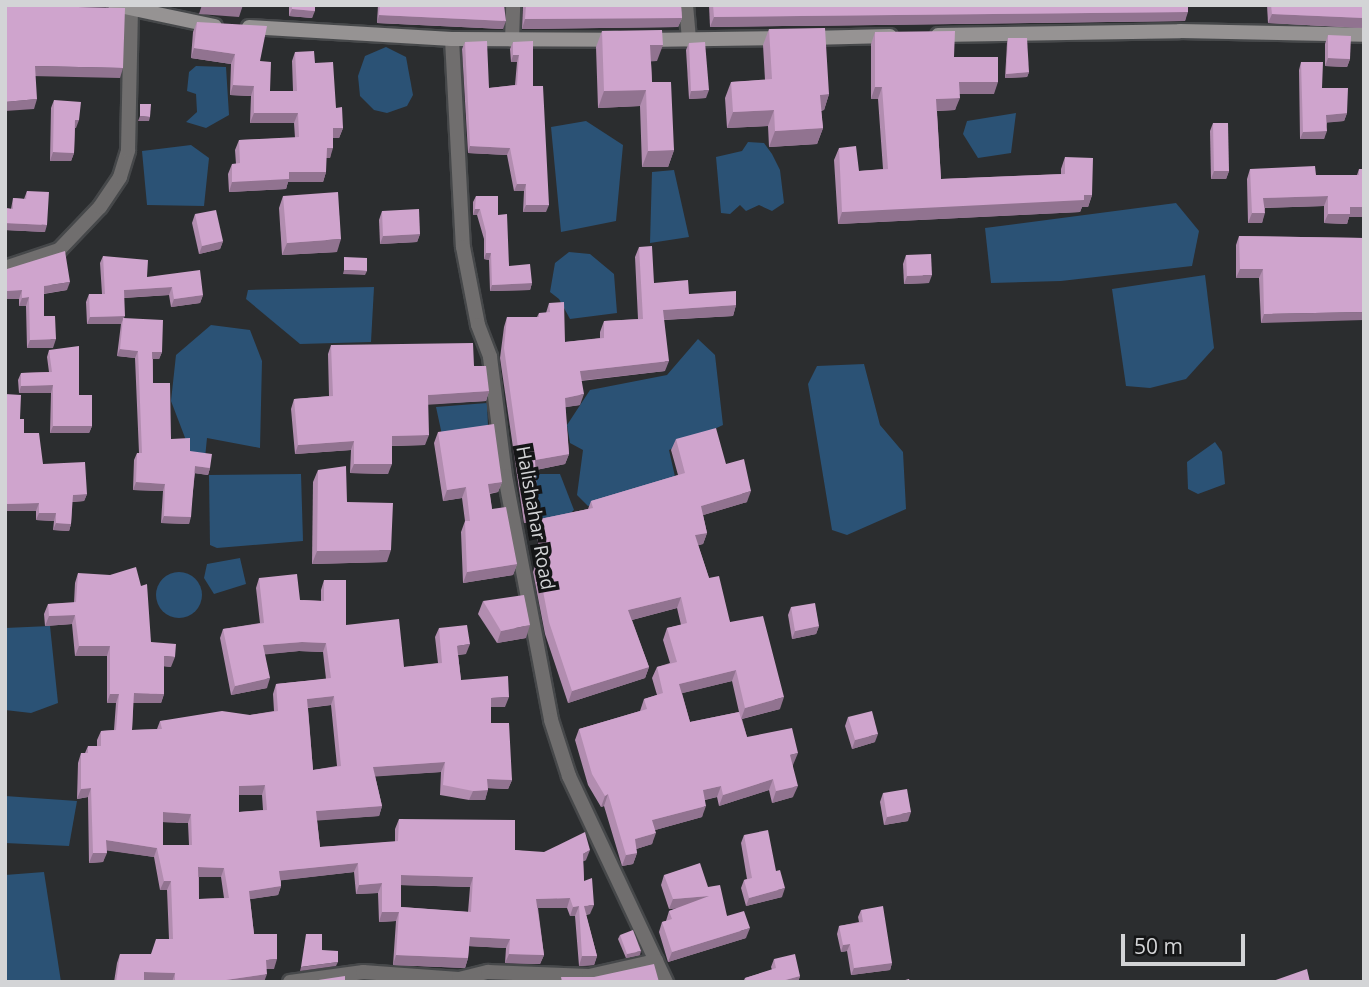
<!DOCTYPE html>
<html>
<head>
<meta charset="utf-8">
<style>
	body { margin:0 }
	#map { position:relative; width:1369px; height:987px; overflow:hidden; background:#2b2d2f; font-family:"Open Sans",sans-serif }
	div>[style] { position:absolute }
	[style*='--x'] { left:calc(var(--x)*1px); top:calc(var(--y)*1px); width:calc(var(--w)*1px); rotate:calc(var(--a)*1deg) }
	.water>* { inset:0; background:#2b5275 }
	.round { border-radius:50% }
	.roads { filter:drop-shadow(2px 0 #46484a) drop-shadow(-2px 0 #46484a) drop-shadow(0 2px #46484a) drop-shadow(0 -2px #46484a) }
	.street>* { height:14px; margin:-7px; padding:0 7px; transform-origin:7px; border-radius:7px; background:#706e6e }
	.secondary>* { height:14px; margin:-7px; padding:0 7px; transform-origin:7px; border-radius:7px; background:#969393 }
	.wall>* { inset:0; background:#b28db0 }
	.shaded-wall>* { inset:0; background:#917390 }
	.building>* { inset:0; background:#cfa4cd }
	span { translate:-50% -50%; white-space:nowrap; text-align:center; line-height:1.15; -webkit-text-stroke:7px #141516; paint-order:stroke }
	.street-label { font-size:19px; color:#d3d4d6 }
	.frame { position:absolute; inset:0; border:7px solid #d3d4d6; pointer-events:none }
	.scale { position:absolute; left:1121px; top:934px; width:124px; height:32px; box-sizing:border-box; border:4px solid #d3d4d6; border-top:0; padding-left:9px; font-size:21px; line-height:24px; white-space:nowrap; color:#d3d4d6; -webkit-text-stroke:5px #141516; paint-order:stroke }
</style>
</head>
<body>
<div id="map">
	<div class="water">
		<div style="clip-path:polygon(386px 47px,406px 57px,413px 95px,407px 106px,387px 113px,374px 110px,360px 96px,358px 76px,365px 56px)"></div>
		<div style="clip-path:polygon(196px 66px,226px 67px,229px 115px,206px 128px,186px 122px,197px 112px,196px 94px,187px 91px,189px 72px)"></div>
		<div style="clip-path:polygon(1016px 113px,1011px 153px,978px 158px,963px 134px,967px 121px)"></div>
		<div style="clip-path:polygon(586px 121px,623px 145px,616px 221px,561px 232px,551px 127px)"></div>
		<div style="clip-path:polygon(748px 142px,764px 143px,772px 154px,780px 170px,784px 203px,772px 211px,759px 205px,746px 211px,740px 205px,730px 214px,721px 213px,716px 157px,742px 151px)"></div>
		<div style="clip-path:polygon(191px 145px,209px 158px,204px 206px,147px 205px,142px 151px)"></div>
		<div style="clip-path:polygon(674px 170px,689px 237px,650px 243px,652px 172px)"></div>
		<div style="clip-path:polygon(1176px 203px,1199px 231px,1192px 266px,1061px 281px,991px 283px,985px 228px)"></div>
		<div style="clip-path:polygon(569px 252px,590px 254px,614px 274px,617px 313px,570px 319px,559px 299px,550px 292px,555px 263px)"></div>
		<div style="clip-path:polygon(1205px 275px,1214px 348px,1186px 379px,1150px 388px,1126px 386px,1112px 289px)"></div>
		<div style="clip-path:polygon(374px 287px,371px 342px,300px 344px,246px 299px,248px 290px)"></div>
		<div style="clip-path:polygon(211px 325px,250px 330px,262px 361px,260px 448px,207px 438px,205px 458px,192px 456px,171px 401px,176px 355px)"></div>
		<div style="clip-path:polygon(698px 339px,715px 355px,723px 425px,669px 450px,676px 481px,588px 506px,577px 495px,583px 450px,570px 443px,567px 425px,590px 390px,667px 375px)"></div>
		<div style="clip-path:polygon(864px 364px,880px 425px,903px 452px,906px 509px,847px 535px,832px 530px,808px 384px,817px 366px)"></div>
		<div style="clip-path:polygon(487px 403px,488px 426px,442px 435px,436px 407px)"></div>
		<div style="clip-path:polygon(1215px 442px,1222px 452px,1225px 484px,1198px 494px,1188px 489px,1187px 462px)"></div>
		<div style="clip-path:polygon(301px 474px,303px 541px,217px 548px,210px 545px,209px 475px)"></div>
		<div style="clip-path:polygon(532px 474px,560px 474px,574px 510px,556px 525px,539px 525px)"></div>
		<div style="clip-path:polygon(240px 558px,246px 584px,214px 594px,204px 578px,207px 564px)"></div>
		<div class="round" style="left:156px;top:572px;width:46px;height:46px"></div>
		<div style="clip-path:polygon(50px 626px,58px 703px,31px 713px,5px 710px,5px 628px)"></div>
		<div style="clip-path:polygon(5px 796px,77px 801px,69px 846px,5px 843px)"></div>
		<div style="clip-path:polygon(44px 872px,61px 982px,5px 982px,5px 875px)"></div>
	</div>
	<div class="roads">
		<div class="street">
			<div style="--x:686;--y:5;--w:35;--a:85"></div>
			<div style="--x:452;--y:39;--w:208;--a:87"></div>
			<div style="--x:463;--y:247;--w:79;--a:79.1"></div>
			<div style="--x:478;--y:325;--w:34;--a:69"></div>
			<div style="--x:490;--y:357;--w:120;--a:82.8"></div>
			<div style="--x:505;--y:476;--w:248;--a:79.3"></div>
			<div style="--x:551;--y:720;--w:59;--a:72.2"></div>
			<div style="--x:569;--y:776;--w:228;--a:64.8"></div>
			<div style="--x:512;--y:40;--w:35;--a:-88"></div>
			<div style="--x:5;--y:268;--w:57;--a:-18.4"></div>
			<div style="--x:59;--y:250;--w:59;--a:-46.4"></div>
			<div style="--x:100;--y:207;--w:36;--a:-56"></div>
			<div style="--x:120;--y:177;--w:28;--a:-73"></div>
			<div style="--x:128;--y:150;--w:141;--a:-88.8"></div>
			<div style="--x:290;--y:982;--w:74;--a:-7.8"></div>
			<div style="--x:363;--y:972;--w:96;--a:4.2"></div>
			<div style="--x:459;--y:979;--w:30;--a:-14"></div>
			<div style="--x:488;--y:972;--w:101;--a:2.3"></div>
			<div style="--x:589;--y:976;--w:69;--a:-12.6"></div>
		</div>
		<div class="secondary">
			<div style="--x:115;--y:5;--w:102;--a:11.9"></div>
			<div style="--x:249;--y:27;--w:203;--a:3.4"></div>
			<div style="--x:452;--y:39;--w:165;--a:0.3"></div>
			<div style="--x:938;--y:35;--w:242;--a:-0.9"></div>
			<div style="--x:1180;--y:31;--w:184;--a:1.2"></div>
			<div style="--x:809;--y:38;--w:81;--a:-1.4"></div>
			<div style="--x:644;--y:40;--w:141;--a:-0.8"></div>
		</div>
	</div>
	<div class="wall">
		<div style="clip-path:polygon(289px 5px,315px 5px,312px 18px,289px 16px)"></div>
		<div style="clip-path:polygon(378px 5px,504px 5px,503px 29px,377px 23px)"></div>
		<div style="clip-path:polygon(523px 5px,681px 5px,682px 18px,678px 27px,522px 29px)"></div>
		<div style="clip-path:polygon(709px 5px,1188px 5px,1185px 21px,710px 27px)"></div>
		<div style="clip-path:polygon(1267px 5px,1364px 6px,1364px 28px,1268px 23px)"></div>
		<div style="clip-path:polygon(197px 22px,260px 61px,270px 91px,293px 91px,292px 61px,295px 52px,315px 63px,336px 108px,343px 128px,339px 138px,333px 138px,330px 158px,326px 158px,326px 172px,323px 182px,288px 182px,286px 189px,229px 192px,228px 174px,232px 164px,236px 164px,235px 150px,239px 140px,295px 138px,294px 123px,250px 123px,251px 96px,230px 95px,231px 64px,191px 58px,193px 32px)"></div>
		<div style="clip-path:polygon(769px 29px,829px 94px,824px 110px,821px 111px,823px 128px,817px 144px,769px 147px,768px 126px,727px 128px,725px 98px,731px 82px,765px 80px,763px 45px)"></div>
		<div style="clip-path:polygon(602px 31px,657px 61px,651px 61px,652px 82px,674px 150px,668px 167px,642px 167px,640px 106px,598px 108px,596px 47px)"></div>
		<div style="clip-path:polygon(875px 32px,954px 57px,994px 94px,959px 94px,955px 110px,937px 111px,941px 179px,1061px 174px,1061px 169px,1065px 157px,1092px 195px,1088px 207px,1082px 207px,1080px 212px,838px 224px,834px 160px,839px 148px,859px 171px,883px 169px,878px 99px,871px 99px,871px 44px)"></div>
		<div style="clip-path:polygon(1328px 35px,1350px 59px,1347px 67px,1325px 66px,1325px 44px)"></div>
		<div style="clip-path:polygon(1008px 38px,1029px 72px,1027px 77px,1005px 78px,1007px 43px)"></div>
		<div style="clip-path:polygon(465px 42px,489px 88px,515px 85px,517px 62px,511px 62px,510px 49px,513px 42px,533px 86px,546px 212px,523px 212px,524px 191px,514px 191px,507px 155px,468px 153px,462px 49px)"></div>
		<div style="clip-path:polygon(689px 43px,706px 98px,689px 99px,686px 50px)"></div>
		<div style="clip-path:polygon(1301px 62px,1322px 88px,1347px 113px,1344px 121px,1327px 122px,1324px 139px,1300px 139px,1299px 70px)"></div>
		<div style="clip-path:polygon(54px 100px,76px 128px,75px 128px,74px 153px,71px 161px,50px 161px,51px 108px)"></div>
		<div style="clip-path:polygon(1213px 123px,1229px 171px,1226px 179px,1211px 179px,1210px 131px)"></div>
		<div style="clip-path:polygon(1250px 169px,1316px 175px,1357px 175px,1359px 169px,1364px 169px,1364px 217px,1349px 217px,1347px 224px,1324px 223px,1324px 206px,1265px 208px,1262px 223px,1248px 223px,1247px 179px)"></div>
		<div style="clip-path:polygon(27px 191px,45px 232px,5px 230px,5px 208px,11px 209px,13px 198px,24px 199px)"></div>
		<div style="clip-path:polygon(283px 196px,337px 252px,282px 255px,279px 208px)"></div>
		<div style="clip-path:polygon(476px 196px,498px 215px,509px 266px,532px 283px,530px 290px,490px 291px,489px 260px,484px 259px,484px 239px,477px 215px,473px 215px,473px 202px)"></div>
		<div style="clip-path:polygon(382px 211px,420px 234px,417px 242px,380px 244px,379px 220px)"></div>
		<div style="clip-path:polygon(195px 214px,223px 241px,220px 249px,199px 254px,192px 223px)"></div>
		<div style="clip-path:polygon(1239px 236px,1364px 238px,1261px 323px,1259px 278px,1236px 278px,1236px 245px)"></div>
		<div style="clip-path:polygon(639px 247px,654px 283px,689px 294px,736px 305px,733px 316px,664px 320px,665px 371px,581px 381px,580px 405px,565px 407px,569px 454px,565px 464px,536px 470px,534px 523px,524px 523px,500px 358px,504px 327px,507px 317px,537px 317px,539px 313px,546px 313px,549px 303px,565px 342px,600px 338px,600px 332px,604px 321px,638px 319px,635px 257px)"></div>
		<div style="clip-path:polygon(906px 255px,929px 283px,904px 284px,903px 264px)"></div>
		<div style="clip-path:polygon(103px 256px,147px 277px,203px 295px,200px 303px,171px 307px,169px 295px,124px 298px,124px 318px,162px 352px,159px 359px,153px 359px,153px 383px,171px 439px,190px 451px,210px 468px,208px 475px,195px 473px,189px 524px,161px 523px,163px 491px,133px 490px,134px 460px,137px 453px,139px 453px,135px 358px,117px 356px,121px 324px,87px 324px,86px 302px,89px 294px,102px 294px,100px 263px)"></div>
		<div style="clip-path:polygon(5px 267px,7px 269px,67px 290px,44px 294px,44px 316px,53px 348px,27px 348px,26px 306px,19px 306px,19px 299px,5px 299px)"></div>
		<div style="clip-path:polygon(331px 345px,474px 366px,489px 391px,486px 401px,428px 404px,425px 445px,392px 446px,388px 474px,350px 473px,351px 450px,295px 454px,291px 409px,294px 399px,329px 396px,328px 354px)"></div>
		<div style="clip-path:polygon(49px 350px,79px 395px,92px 426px,89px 433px,50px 433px,51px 393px,19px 393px,18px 380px,21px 373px,49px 372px,47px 357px)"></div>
		<div style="clip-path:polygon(5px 394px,20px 419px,24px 433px,43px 464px,87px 494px,84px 501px,72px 502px,71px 524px,69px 531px,53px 530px,54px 521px,36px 520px,36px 511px,5px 511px)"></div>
		<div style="clip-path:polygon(438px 432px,502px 482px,498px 492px,490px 494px,492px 509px,517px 564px,513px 575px,463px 583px,461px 532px,465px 521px,462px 498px,443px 501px,434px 443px)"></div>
		<div style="clip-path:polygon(evenodd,676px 439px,726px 464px,747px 502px,703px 515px,707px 533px,703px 544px,698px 545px,709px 578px,730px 622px,780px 709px,742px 719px,747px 737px,793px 765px,793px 797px,772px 803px,769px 790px,719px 806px,717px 797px,705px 800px,702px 817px,655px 830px,652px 844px,636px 849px,637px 853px,633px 864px,622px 866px,604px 806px,601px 807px,588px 785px,575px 740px,579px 729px,640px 711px,644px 699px,657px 695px,652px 678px,657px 667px,670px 663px,663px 640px,667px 628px,681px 625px,677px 608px,632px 620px,649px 667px,645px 678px,568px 703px,545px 634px,533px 572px,537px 560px,541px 559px,536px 531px,540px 519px,588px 509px,591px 501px,678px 475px,671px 450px,676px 439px,732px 681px,739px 712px,690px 722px,682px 693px,732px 681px)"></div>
		<div style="clip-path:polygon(318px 470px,347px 502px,387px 562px,312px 564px,313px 482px)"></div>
		<div style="clip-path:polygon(evenodd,78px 573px,151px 642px,171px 667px,164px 666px,164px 694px,161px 703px,133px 703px,132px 730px,157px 729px,160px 721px,250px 715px,274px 711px,273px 694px,276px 684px,326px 679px,323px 652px,299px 651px,265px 654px,267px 688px,231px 695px,220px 638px,223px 629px,260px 623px,256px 588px,259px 578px,300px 600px,321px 601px,321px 590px,324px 580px,346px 625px,404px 667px,438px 663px,435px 637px,439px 628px,466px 654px,458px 655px,461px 680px,505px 707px,491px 707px,491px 723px,512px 780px,508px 789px,488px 788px,485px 800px,469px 800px,440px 795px,441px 772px,375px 776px,382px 806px,379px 816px,317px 820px,320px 847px,395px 842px,395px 829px,399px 819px,515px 850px,586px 860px,583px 861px,584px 881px,590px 914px,586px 915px,597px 956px,594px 965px,579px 966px,575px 916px,570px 916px,567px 908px,538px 908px,544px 955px,540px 964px,505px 963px,506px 948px,469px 946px,468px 958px,465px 968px,393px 965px,396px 921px,379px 922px,378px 893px,356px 894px,354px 872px,281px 880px,281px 886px,278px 895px,250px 899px,254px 934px,274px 969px,266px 969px,264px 982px,114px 982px,117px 963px,120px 954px,151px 954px,169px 939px,167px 890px,160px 890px,154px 857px,107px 850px,103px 862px,89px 863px,88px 797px,77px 799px,78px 763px,81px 753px,85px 753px,88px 746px,97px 746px,97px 740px,101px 731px,114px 730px,116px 703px,107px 703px,107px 656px,75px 656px,72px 624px,45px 626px,44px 614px,48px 604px,74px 603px,75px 583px,78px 573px,331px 705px,337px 766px,313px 770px,308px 708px,331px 705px,78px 573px,239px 795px,262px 795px,263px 810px,239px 812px,239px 795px,78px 573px,163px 822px,188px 823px,189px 845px,163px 845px,163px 822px,78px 573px,199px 877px,221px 877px,224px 898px,199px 899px,199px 877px,78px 573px,401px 885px,470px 887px,468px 912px,401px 907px,401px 885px)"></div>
		<div style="clip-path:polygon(483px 601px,526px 638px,497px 643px,478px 614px)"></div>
		<div style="clip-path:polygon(791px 607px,819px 626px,816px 634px,792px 639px,788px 615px)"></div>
		<div style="clip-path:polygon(848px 717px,875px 742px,852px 749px,845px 726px)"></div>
		<div style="clip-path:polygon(883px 793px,908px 821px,884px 825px,880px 802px)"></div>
		<div style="clip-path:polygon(744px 835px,782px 897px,746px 906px,741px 888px,744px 880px,747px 879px,741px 843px)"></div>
		<div style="clip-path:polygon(664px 875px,708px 887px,727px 916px,746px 938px,668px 962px,659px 932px,662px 922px,666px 921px,669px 911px,678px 908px,669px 909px,661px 885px)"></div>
		<div style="clip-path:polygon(861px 910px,892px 963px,890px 970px,851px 975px,847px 951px,841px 952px,837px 934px,839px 926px,859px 922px,858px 917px)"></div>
		<div style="clip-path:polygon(620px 935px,640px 955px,626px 958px,618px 939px)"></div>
		<div style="clip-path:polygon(774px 959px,800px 976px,798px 982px,743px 982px,745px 978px,772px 970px,771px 967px)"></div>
	</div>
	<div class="shaded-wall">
		<div style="clip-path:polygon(202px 5px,243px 5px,239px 17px,199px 14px)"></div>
		<div style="clip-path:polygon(292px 9px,315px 11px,312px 18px,289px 16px)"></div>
		<div style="clip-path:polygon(1188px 12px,1185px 21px,710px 27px,714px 17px)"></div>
		<div style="clip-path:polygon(1272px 14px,1364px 18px,1364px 28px,1268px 23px)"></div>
		<div style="clip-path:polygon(379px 15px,506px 21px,503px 29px,377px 23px)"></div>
		<div style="clip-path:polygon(682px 18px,678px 27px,522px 29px,525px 19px)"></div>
		<div style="clip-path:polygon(650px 45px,663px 45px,657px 61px,644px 62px)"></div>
		<div style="clip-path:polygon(194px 48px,235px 54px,231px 64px,191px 58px)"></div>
		<div style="clip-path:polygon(513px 55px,519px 55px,517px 62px,511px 62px)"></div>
		<div style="clip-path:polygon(1328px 58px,1350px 59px,1347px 67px,1325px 66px)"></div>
		<div style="clip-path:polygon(35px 66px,123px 68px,120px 78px,31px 76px)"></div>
		<div style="clip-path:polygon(1029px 72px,1027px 77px,1005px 78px,1006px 74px)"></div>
		<div style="clip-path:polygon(959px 82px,998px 82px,994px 94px,955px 94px)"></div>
		<div style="clip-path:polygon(233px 85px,254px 86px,251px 96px,230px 95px)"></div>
		<div style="clip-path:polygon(875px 87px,882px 87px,878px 99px,871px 99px)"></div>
		<div style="clip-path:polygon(646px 90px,640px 106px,598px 108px,604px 91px)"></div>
		<div style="clip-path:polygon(709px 90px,706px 98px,689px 99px,691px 91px)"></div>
		<div style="clip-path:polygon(829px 94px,824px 110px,815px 111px,820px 95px)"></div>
		<div style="clip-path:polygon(960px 98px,955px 110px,932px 111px,936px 99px)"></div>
		<div style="clip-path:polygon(37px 99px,34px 109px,5px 111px,5px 102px)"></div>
		<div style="clip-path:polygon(774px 110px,768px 126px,727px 128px,733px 112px)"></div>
		<div style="clip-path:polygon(254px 113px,298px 113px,294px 123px,250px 123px)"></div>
		<div style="clip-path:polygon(1347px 113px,1344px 121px,1324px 123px,1326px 115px)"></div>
		<div style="clip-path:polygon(140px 116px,150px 117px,149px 121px,138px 121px)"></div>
		<div style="clip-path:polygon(75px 120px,79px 120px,76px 128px,72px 128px)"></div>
		<div style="clip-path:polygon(333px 128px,343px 128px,339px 138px,329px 138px)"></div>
		<div style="clip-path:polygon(823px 128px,817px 144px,769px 147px,775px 131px)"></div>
		<div style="clip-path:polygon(1327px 131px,1324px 139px,1300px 139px,1303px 132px)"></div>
		<div style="clip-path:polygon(470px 146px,510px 148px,507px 155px,468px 153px)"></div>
		<div style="clip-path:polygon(327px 148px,333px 148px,330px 158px,323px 158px)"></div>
		<div style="clip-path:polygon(674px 150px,668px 167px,642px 167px,648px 151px)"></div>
		<div style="clip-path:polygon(53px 152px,74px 153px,71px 161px,50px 161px)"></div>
		<div style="clip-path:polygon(1214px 171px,1229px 171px,1226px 179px,1211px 179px)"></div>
		<div style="clip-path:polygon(289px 172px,326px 172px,323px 182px,288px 182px,286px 189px,229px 192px,232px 182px)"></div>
		<div style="clip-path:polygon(517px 184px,526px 184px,524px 191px,514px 191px)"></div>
		<div style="clip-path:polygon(1084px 195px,1092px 195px,1088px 207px,1082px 207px,1080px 212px,838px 224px,842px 212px)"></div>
		<div style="clip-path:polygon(1328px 196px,1324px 206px,1260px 208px,1263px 198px)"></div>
		<div style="clip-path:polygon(526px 205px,549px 205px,546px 212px,523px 212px)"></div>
		<div style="clip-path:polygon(1350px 207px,1364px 207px,1364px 217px,1349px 217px,1347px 224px,1324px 223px,1328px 214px)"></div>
		<div style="clip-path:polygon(475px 209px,480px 209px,477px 215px,473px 215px)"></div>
		<div style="clip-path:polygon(1252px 213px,1265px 213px,1262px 223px,1248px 223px)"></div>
		<div style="clip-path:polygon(5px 223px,47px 225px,45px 232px,5px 230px)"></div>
		<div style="clip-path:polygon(420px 234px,417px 242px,380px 244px,383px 236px)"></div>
		<div style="clip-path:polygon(341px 239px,337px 252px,282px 255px,287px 243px)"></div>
		<div style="clip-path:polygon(223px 241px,220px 249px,199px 254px,202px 246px)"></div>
		<div style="clip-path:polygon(486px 253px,491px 253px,489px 260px,484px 259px)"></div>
		<div style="clip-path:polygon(1240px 269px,1263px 269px,1259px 278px,1236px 278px)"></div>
		<div style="clip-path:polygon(344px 270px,367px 271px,365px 275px,343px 274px)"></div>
		<div style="clip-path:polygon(932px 275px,929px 283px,904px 284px,907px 276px)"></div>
		<div style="clip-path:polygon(70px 282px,67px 290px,41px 294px,44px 286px)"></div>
		<div style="clip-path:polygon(532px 283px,530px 290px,490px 291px,492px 285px)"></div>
		<div style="clip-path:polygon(172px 287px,169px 295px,121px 298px,124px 290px)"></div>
		<div style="clip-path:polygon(22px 290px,19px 299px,5px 299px,5px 291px)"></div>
		<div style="clip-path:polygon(203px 295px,200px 303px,171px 307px,174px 299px)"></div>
		<div style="clip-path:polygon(29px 297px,26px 306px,19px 306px,22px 298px)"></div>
		<div style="clip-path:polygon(736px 305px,733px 316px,659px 320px,663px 310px)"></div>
		<div style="clip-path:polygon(1364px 312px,1364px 320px,1261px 323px,1264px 314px)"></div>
		<div style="clip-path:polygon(125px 316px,121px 324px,87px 324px,90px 317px)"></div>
		<div style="clip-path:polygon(56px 339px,53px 348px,27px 348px,30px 340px)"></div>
		<div style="clip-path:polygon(120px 349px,138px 351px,135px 358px,117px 356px)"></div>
		<div style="clip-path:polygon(152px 352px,162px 352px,159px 359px,150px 359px)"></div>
		<div style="clip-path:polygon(669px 361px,665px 371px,576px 381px,580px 371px)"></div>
		<div style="clip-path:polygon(53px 385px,51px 393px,19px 393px,21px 386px)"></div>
		<div style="clip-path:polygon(489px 391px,486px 401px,424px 405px,428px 395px)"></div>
		<div style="clip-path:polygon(584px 394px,580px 405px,561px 408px,565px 398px)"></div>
		<div style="clip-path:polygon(53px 426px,92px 426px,89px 433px,50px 433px)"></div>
		<div style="clip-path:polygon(429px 435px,425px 445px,388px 446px,392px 436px)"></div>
		<div style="clip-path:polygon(354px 441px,351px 450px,295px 454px,298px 445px)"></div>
		<div style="clip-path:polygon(569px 454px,565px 464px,531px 471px,535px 460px)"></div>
		<div style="clip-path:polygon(354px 464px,392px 464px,388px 474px,350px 473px)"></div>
		<div style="clip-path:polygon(195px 466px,210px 468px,208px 475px,193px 473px)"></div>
		<div style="clip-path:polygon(136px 482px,165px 484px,163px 491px,133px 490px)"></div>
		<div style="clip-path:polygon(502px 482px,498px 492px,484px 494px,488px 484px)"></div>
		<div style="clip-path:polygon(466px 487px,462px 498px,443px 501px,447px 490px)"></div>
		<div style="clip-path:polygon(751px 491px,747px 502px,697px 517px,701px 506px)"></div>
		<div style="clip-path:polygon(87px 494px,84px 501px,70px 502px,73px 495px)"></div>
		<div style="clip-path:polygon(39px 503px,36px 511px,5px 511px,5px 504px)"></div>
		<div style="clip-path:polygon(527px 512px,538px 512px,534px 523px,524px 523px)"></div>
		<div style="clip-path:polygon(39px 513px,56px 513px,54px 521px,36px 520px)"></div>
		<div style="clip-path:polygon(164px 516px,191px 517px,189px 524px,161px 523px)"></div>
		<div style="clip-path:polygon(56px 523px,71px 524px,69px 531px,53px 530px)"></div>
		<div style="clip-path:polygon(707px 533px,703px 544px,691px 547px,695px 535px)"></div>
		<div style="clip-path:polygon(391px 550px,387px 562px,312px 564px,317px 551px)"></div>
		<div style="clip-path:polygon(517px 564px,513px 575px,463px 583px,467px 572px)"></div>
		<div style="clip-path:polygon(681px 597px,677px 608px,624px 622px,628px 610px)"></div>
		<div style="clip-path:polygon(75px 615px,72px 624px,45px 626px,49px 616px)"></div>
		<div style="clip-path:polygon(530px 625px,526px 638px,497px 643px,501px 631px)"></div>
		<div style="clip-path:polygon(819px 626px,816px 634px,792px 639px,795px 631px)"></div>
		<div style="clip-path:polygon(302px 642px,326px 643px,323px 652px,299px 651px,260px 655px,263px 645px)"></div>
		<div style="clip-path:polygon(470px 644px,466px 654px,453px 655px,457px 646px)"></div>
		<div style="clip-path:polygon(79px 646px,110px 646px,107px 656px,75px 656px)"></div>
		<div style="clip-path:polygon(164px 656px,175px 657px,171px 667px,160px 666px)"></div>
		<div style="clip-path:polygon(649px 667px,645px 678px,568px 703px,572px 691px)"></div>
		<div style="clip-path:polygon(736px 670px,732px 681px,675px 695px,679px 684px)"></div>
		<div style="clip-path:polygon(270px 678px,267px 688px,231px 695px,235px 686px)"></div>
		<div style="clip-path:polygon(134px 693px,164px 694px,161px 703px,131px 703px)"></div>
		<div style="clip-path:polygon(110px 694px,119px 694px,116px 703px,107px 703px)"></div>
		<div style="clip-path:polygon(334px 696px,331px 705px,303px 708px,307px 699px)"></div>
		<div style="clip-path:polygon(509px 697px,505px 707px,487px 707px,491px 698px)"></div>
		<div style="clip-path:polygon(784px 697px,780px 709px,741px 719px,745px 708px)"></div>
		<div style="clip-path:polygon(878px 734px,875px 742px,852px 749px,855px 740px)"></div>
		<div style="clip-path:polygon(798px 753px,793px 765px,786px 766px,790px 755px)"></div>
		<div style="clip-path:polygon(445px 762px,441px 772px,369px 777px,373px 767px)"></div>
		<div style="clip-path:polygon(487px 779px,512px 780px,508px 789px,484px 788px)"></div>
		<div style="clip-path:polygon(773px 779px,769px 790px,719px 806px,723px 795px)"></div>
		<div style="clip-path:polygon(265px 785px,262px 795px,235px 795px,239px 786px)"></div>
		<div style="clip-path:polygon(721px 786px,717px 797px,699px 801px,703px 790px)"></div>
		<div style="clip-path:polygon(798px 786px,793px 797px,772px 803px,776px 791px)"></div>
		<div style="clip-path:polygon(91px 788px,88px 797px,77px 799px,81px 789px)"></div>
		<div style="clip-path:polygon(488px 790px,485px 800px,469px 800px,473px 791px)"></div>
		<div style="clip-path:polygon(608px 794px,604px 806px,601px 807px,605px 796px)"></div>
		<div style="clip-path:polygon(382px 806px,379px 816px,312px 821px,316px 811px)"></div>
		<div style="clip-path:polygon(706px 806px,702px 817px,648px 832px,652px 820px)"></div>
		<div style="clip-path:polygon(163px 812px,191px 814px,188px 823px,160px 822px)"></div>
		<div style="clip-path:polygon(911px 812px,908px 821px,884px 825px,887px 817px)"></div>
		<div style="clip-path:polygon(656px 833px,652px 844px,630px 851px,635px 839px)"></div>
		<div style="clip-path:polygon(106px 840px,157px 848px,154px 857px,103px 850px)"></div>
		<div style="clip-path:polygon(590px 850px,586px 860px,580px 863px,583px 854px)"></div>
		<div style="clip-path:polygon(93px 853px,107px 853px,103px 862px,89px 863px)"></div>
		<div style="clip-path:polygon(637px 853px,633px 864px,622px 866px,626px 855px)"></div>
		<div style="clip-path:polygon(358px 863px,354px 872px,276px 881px,279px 871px)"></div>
		<div style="clip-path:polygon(198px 867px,224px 868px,221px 877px,195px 877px)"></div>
		<div style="clip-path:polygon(401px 875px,473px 877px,470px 887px,397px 885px)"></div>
		<div style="clip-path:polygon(164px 881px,171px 881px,167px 890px,160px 890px)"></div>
		<div style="clip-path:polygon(382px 883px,378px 893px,356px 894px,359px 885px)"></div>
		<div style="clip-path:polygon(281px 886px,278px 895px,245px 900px,249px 891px)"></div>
		<div style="clip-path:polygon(785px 888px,782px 897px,746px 906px,749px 898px)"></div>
		<div style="clip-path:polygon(709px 896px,706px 906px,669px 909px,673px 899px)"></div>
		<div style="clip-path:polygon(570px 898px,567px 908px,533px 908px,536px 899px)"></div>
		<div style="clip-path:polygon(594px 905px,590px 914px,580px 915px,584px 906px)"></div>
		<div style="clip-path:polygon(579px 906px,575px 916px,570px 916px,573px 907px)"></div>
		<div style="clip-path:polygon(382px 912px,399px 912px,396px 921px,379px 922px)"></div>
		<div style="clip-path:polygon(750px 928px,746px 938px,668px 962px,672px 952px)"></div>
		<div style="clip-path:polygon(470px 937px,510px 939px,506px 948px,466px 946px)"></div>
		<div style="clip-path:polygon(850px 944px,847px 951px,841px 952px,843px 945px)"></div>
		<div style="clip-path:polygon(641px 951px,640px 955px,626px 958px,627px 954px)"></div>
		<div style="clip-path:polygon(509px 954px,544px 955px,540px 964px,505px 963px)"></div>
		<div style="clip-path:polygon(396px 955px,468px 958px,465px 968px,393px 965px)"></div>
		<div style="clip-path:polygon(582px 956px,597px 956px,594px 965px,579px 966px)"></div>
		<div style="clip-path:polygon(277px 959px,274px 969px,262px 969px,266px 960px)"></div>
		<div style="clip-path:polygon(338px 962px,336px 966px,300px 971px,301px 967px)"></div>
		<div style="clip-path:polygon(892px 963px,890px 970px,851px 975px,854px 968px)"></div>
		<div style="clip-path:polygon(144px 972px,175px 973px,172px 982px,141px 982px)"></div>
		<div style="clip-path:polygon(267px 974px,264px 982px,212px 982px)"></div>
		<div style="clip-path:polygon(800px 976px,798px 982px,778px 982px)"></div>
	</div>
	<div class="building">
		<div style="clip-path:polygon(5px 5px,79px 5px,78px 7px,125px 8px,123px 68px,35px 66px,37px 99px,5px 102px)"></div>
		<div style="clip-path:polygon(292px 5px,315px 5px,315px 11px,292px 9px)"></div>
		<div style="clip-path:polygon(380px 5px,504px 5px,506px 21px,379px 15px)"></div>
		<div style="clip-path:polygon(526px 5px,681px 5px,682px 18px,525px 19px)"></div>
		<div style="clip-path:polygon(713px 5px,1188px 5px,1188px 12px,714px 17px)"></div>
		<div style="clip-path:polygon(1271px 5px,1364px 6px,1364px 18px,1272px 14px)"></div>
		<div style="clip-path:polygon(197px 22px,267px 26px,260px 61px,271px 62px,270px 91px,297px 91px,295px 52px,314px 51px,315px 63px,333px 62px,336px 108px,342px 107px,343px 128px,333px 128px,333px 148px,327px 148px,326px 172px,289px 172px,289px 179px,232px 182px,232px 164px,240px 163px,239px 140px,299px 137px,298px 113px,254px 113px,254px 86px,233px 85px,235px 54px,194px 48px)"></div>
		<div style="clip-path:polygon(825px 28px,829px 94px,820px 95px,823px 128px,775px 131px,774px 110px,733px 112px,731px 82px,772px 79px,769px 29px)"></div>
		<div style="clip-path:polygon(662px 30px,663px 45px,650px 45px,652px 82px,671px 82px,674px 150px,648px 151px,646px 90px,604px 91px,602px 31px)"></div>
		<div style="clip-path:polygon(955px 31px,954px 57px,998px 57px,998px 82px,959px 82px,960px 98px,936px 99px,941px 179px,1065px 174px,1065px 157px,1093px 158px,1092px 195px,1084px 195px,1084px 200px,842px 212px,839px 148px,856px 146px,859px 171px,888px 169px,882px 87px,875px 87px,875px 32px)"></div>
		<div style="clip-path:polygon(1328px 35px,1351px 36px,1350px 59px,1328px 58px)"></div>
		<div style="clip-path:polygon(1008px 38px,1027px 38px,1029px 72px,1006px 74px)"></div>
		<div style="clip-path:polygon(487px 41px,489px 88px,517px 85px,519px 55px,513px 55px,513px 42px,533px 41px,533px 86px,543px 86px,549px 205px,526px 205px,526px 184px,517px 184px,510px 148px,470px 146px,465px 42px)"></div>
		<div style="clip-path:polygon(705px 42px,709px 90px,691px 91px,689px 43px)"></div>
		<div style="clip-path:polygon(1301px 62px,1323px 62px,1322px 88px,1348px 88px,1347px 113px,1326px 115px,1327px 131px,1303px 132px)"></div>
		<div style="clip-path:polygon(54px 100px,81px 102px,79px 120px,75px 120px,74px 153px,53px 152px)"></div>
		<div style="clip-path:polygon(140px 104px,151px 104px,150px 117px,140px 116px)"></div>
		<div style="clip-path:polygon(1213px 123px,1228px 123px,1229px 171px,1214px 171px)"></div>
		<div style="clip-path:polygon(1315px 166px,1316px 175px,1359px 175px,1359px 169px,1364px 169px,1364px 207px,1350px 207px,1350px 214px,1328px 214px,1328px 196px,1263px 198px,1265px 213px,1252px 213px,1250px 169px)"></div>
		<div style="clip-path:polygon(27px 191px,49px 192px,47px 225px,5px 223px,5px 208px,13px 209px,13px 198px,26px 199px)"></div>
		<div style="clip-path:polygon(338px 192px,341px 239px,287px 243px,283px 196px)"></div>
		<div style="clip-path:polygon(476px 196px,498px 196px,498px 215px,507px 214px,509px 266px,530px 264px,532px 283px,492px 285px,491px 253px,486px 253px,486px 232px,480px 209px,475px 209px)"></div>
		<div style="clip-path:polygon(419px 209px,420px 234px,383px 236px,382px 211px)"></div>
		<div style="clip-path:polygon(216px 210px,223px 241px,202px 246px,195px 214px)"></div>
		<div style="clip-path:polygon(1239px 236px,1364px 238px,1364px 312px,1264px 314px,1263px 269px,1240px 269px)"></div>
		<div style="clip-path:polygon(652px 246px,654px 283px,688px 280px,689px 294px,736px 291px,736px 305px,663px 310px,669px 361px,580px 371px,584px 394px,565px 398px,569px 454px,535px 460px,538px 512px,527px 512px,504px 348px,507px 317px,539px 317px,539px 313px,550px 312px,549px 303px,564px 302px,565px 342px,604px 338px,604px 321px,643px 319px,639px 247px)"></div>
		<div style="clip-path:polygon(65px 251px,70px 282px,44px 286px,44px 316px,55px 316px,56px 339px,30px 340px,29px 297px,22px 298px,22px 290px,5px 291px,5px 267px,7px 269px)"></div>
		<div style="clip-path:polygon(931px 254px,932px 275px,907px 276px,906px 255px)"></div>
		<div style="clip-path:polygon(103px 256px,148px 260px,147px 277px,200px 270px,203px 295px,174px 299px,172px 287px,124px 290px,125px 316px,90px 317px,89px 294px,105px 294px)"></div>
		<div style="clip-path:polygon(344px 257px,367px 258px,367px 271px,344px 270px)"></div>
		<div style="clip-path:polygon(123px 318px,163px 320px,162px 352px,152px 352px,153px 383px,170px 383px,171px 439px,190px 438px,190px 451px,212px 454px,210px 468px,195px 466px,191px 517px,164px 516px,165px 484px,136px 482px,137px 453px,142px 453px,138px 351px,120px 349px)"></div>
		<div style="clip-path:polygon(473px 343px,474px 366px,486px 366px,489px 391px,428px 395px,429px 435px,392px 436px,392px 464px,354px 464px,354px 441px,298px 445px,294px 399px,333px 396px,331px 345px)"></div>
		<div style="clip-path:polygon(79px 346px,79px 395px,92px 395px,92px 426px,53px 426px,53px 385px,21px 386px,21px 373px,52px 372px,49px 350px)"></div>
		<div style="clip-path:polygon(5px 394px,21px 395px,20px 419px,24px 419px,24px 433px,39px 433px,43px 464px,85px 462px,87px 494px,73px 495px,71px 524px,56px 523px,56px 513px,39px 513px,39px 503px,5px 504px)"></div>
		<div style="clip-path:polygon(494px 424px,502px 482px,488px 484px,492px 509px,506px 507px,517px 564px,467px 572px,465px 521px,470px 521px,466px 487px,447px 490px,438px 432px)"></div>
		<div style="clip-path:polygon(716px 428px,726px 464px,744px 459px,751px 491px,701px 506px,707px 533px,695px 535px,709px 578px,719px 576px,730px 622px,763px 616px,784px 697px,745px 708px,736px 670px,679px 684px,690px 722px,739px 712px,747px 737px,792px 728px,798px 753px,790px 755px,798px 786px,776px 791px,773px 779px,723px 795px,721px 786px,703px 790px,706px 806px,652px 820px,656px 833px,635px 839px,637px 853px,626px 855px,608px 794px,605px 796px,592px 774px,579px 729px,647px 709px,644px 699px,663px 693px,657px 667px,677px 662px,667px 628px,687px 623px,681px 597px,628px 610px,649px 667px,572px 691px,549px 622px,537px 560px,547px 558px,540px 519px,593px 508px,591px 501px,685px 473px,676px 439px)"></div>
		<div style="clip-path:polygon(346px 466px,347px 502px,393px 503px,391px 550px,317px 551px,318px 470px)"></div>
		<div style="clip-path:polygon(evenodd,136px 567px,141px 586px,147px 584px,151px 642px,176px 644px,175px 657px,164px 656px,164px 694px,134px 693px,132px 730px,162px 729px,160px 721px,222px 711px,250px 715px,278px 711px,276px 684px,331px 678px,326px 643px,302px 642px,263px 645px,270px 678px,235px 686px,223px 629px,264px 623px,259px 578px,297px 574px,300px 600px,324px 601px,324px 580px,346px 580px,346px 625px,399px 619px,404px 667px,442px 663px,439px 628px,467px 625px,470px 644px,457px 646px,461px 680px,508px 676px,509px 697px,491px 698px,491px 723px,509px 723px,512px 780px,487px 779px,488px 790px,473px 791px,443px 785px,445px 762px,373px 767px,382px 806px,316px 811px,320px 847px,398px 841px,399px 819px,515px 820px,515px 850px,544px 852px,585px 832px,590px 850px,583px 854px,584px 881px,592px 878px,594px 905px,584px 906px,597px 956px,582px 956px,579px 906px,573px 907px,570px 898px,536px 899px,544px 955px,509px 954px,510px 939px,470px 937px,468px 958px,396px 955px,399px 912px,382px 912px,382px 883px,359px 885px,358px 863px,279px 871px,281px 886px,249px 891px,254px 934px,277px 934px,277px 959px,266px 960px,267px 974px,212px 982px,175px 982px,175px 973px,144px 972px,144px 982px,116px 982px,120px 954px,151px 954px,156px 939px,173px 939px,171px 881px,164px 881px,157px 848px,106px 840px,107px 853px,93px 853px,91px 788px,81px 789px,81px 753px,88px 753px,88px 746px,101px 746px,101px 731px,116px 730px,119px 694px,110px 694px,110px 646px,79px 646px,75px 615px,49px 616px,48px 604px,76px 602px,78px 573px,110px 575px,136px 567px,334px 696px,341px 766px,313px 770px,307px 699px,334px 696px,136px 567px,265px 785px,267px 810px,239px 812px,239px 786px,265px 785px,136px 567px,163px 812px,191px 814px,192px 845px,163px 845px,163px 812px,136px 567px,198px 867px,224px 868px,229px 898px,199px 899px,198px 867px,136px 567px,401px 875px,473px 877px,471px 912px,401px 907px,401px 875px)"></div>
		<div style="clip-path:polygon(524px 595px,530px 625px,501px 631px,483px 601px)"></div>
		<div style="clip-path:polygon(815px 603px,819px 626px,795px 631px,791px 607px)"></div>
		<div style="clip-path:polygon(872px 711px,878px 734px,855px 740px,848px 717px)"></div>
		<div style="clip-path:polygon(907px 789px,911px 812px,887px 817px,883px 793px)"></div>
		<div style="clip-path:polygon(768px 830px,776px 871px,780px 870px,785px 888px,749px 898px,744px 880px,752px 878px,744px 835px)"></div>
		<div style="clip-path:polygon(700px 863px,708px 887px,720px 885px,727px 916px,744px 911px,750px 928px,672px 952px,662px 922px,672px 919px,669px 911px,709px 896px,673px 899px,664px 875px)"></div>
		<div style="clip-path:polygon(883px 906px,892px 963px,854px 968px,850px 944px,843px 945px,839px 926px,863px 922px,861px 910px)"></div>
		<div style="clip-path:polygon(633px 930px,641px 951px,627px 954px,620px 935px)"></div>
		<div style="clip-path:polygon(306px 934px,322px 934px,322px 950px,338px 951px,338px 962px,301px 967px)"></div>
		<div style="clip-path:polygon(795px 954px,800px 976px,778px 982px,746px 982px,745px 978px,776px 968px,774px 959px)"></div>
		<div style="clip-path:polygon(654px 964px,659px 982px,562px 982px,561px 977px,594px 977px)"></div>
		<div style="clip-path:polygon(1307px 969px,1310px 982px,1270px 982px)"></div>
		<div style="clip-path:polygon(345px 976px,345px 982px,305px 982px)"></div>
		<div style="clip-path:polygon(909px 979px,910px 982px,898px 982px)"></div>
	</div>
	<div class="street-label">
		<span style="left:535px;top:518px;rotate:80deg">Halishahar Road</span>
	</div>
	<div class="frame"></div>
	<div class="scale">50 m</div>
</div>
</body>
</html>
